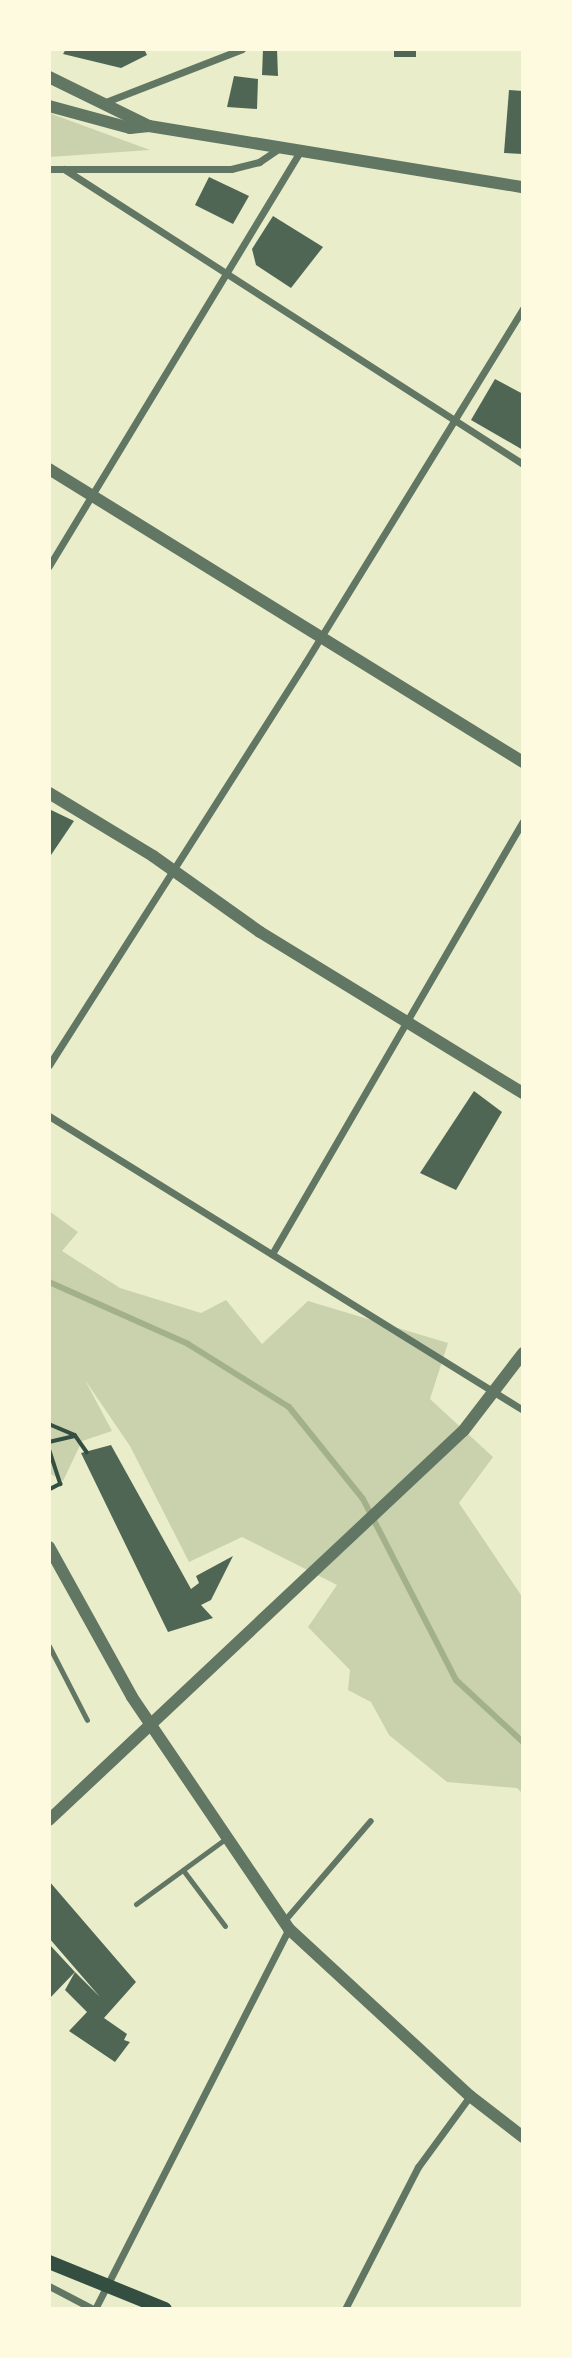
<!DOCTYPE html>
<html>
<head>
<meta charset="utf-8">
<style>
	body { margin:0 }
	#map { position:relative; width:572px; height:2358px; overflow:hidden; background:#e9edc9; font-family:"Sofia Sans Condensed",sans-serif }
	div>[style] { position:absolute }
	[style*='--x'] { left:calc(var(--x)*1px); top:calc(var(--y)*1px); width:calc(var(--w)*1px); rotate:calc(var(--a)*1deg) }
	.green>* { inset:0; background:#cad2ad }
	.stream>* { height:6px; margin:-3px; padding:0 3px; transform-origin:3px; border-radius:3px; background:#a3b18a }
	.building>* { inset:0; background:#4f6655 }
	.path>* { height:3.5px; margin:-1.75px; padding:0 1.75px; transform-origin:1.75px; border-radius:1.75px; background:#344e41 }
	.service>* { height:5px; margin:-2.5px; padding:0 2.5px; transform-origin:2.5px; border-radius:2.5px; background:#617663 }
	.pedestrian>* { height:6px; margin:-3px; padding:0 3px; transform-origin:3px; border-radius:3px; background:#617663 }
	.minor>* { height:7px; margin:-3.5px; padding:0 3.5px; transform-origin:3.5px; border-radius:3.5px; background:#617663 }
	.tertiary>* { height:12px; margin:-6px; padding:0 6px; transform-origin:6px; border-radius:6px; background:#617663 }
	.secondary>* { height:14px; margin:-7px; padding:0 7px; transform-origin:7px; border-radius:7px; background:#344e41 }
	span { translate:-50% -50%; white-space:nowrap; text-align:center; line-height:1.15; -webkit-text-stroke:6px #fefae0; paint-order:stroke }
	.frame { position:absolute; inset:0; border:51px solid #fefae0; pointer-events:none }
</style>
</head>
<body>
<div id="map">
	<div class="green">
		<div style="clip-path:polygon(49px 113px,150px 150px,49px 157px)"></div>
		<div style="clip-path:polygon(49px 1211px,78px 1232px,62px 1251px,120px 1288px,201px 1313px,226px 1300px,262px 1344px,308px 1301px,448px 1343px,430px 1399px,493px 1457px,459px 1503px,523px 1598px,523px 1794px,517px 1788px,447px 1782px,389px 1735px,371px 1702px,348px 1690px,350px 1670px,308px 1627px,337px 1585px,242px 1537px,189px 1562px,130px 1446px,85px 1380px,112px 1431px,82px 1441px,63px 1481px,49px 1473px)"></div>
	</div>
	<div class="stream">
		<div style="--x:49;--y:1282;--w:152;--a:24"></div>
		<div style="--x:188;--y:1344;--w:119;--a:32"></div>
		<div style="--x:289;--y:1407;--w:118;--a:51.2"></div>
		<div style="--x:363;--y:1499;--w:203;--a:62.8"></div>
		<div style="--x:456;--y:1680;--w:91;--a:42.8"></div>
	</div>
	<div class="building">
		<div style="clip-path:polygon(66px 49px,144px 49px,147px 55px,121px 68px,63px 54px)"></div>
		<div style="clip-path:polygon(263px 49px,277px 49px,278px 76px,262px 75px)"></div>
		<div style="clip-path:polygon(394px 49px,416px 49px,416px 57px,394px 57px)"></div>
		<div style="clip-path:polygon(234px 76px,258px 79px,257px 109px,227px 107px)"></div>
		<div style="clip-path:polygon(509px 90px,523px 91px,523px 154px,504px 153px)"></div>
		<div style="clip-path:polygon(209px 177px,249px 196px,233px 224px,195px 205px)"></div>
		<div style="clip-path:polygon(273px 216px,323px 247px,291px 288px,256px 265px,252px 249px)"></div>
		<div style="clip-path:polygon(495px 379px,523px 394px,523px 450px,471px 420px)"></div>
		<div style="clip-path:polygon(49px 809px,74px 821px,49px 858px)"></div>
		<div style="clip-path:polygon(474px 1091px,502px 1112px,456px 1190px,420px 1173px)"></div>
		<div style="clip-path:polygon(111px 1445px,191px 1589px,199px 1583px,196px 1576px,233px 1556px,211px 1600px,201px 1605px,213px 1618px,168px 1632px,81px 1453px)"></div>
		<div style="clip-path:polygon(49px 1881px,136px 1982px,104px 2018px,127px 2034px,124px 2040px,130px 2042px,115px 2062px,69px 2031px,87px 2012px,65px 1990px,75px 1972px,100px 1997px,49px 1938px)"></div>
		<div style="clip-path:polygon(49px 1944px,75px 1972px,49px 1999px)"></div>
	</div>
	<div class="path">
		<div style="--x:49;--y:51;--w:2;--a:-63"></div>
		<div style="--x:49;--y:1424;--w:28;--a:23"></div>
		<div style="--x:75;--y:1435;--w:21;--a:55"></div>
		<div style="--x:49;--y:1442;--w:26;--a:-13"></div>
		<div style="--x:49;--y:1448;--w:38;--a:72"></div>
		<div style="--x:61;--y:1484;--w:13;--a:153"></div>
	</div>
	<div class="service">
		<div style="--x:49;--y:1646;--w:83;--a:62.8"></div>
		<div style="--x:183;--y:1870;--w:70;--a:53.1"></div>
		<div style="--x:136;--y:1904;--w:110;--a:-36.1"></div>
	</div>
	<div class="pedestrian">
		<div style="--x:284;--y:1922;--w:133;--a:-49.3"></div>
	</div>
	<div class="minor">
		<div style="--x:103;--y:103;--w:149;--a:-21.2"></div>
		<div style="--x:49;--y:169;--w:182;--a:0"></div>
		<div style="--x:231;--y:169;--w:29;--a:-14"></div>
		<div style="--x:259;--y:162;--w:23;--a:-34"></div>
		<div style="--x:64;--y:169;--w:546;--a:32.73"></div>
		<div style="--x:49;--y:566;--w:483;--a:-58.8"></div>
		<div style="--x:49;--y:1065;--w:477;--a:-57.5"></div>
		<div style="--x:305;--y:663;--w:416;--a:-58.4"></div>
		<div style="--x:49;--y:1116;--w:558;--a:31.81"></div>
		<div style="--x:272;--y:1254;--w:500;--a:-59.9"></div>
		<div style="--x:49;--y:2286;--w:50;--a:27.6"></div>
		<div style="--x:95;--y:2309;--w:427;--a:-63"></div>
		<div style="--x:345;--y:2309;--w:160;--a:-62.8"></div>
		<div style="--x:418;--y:2167;--w:88;--a:-53.8"></div>
	</div>
	<div class="tertiary">
		<div style="--x:49;--y:77;--w:111;--a:26.1"></div>
		<div style="--x:49;--y:106;--w:84;--a:15.2"></div>
		<div style="--x:130;--y:128;--w:19;--a:-6"></div>
		<div style="--x:149;--y:126;--w:379;--a:9.3"></div>
		<div style="--x:49;--y:469;--w:557;--a:31.72"></div>
		<div style="--x:49;--y:793;--w:122;--a:31.2"></div>
		<div style="--x:153;--y:856;--w:131;--a:35.4"></div>
		<div style="--x:260;--y:932;--w:308;--a:31.5"></div>
		<div style="--x:49;--y:1547;--w:171;--a:61"></div>
		<div style="--x:132;--y:1697;--w:280;--a:55.9"></div>
		<div style="--x:289;--y:1929;--w:246;--a:42.7"></div>
		<div style="--x:470;--y:2096;--w:67;--a:37.7"></div>
		<div style="--x:49;--y:1820;--w:569;--a:-43.22"></div>
		<div style="--x:464;--y:1430;--w:97;--a:-52.5"></div>
	</div>
	<div class="secondary">
		<div style="--x:49;--y:2262;--w:125;--a:22.1"></div>
	</div>
	<div class="frame"></div>
</div>
</body>
</html>
